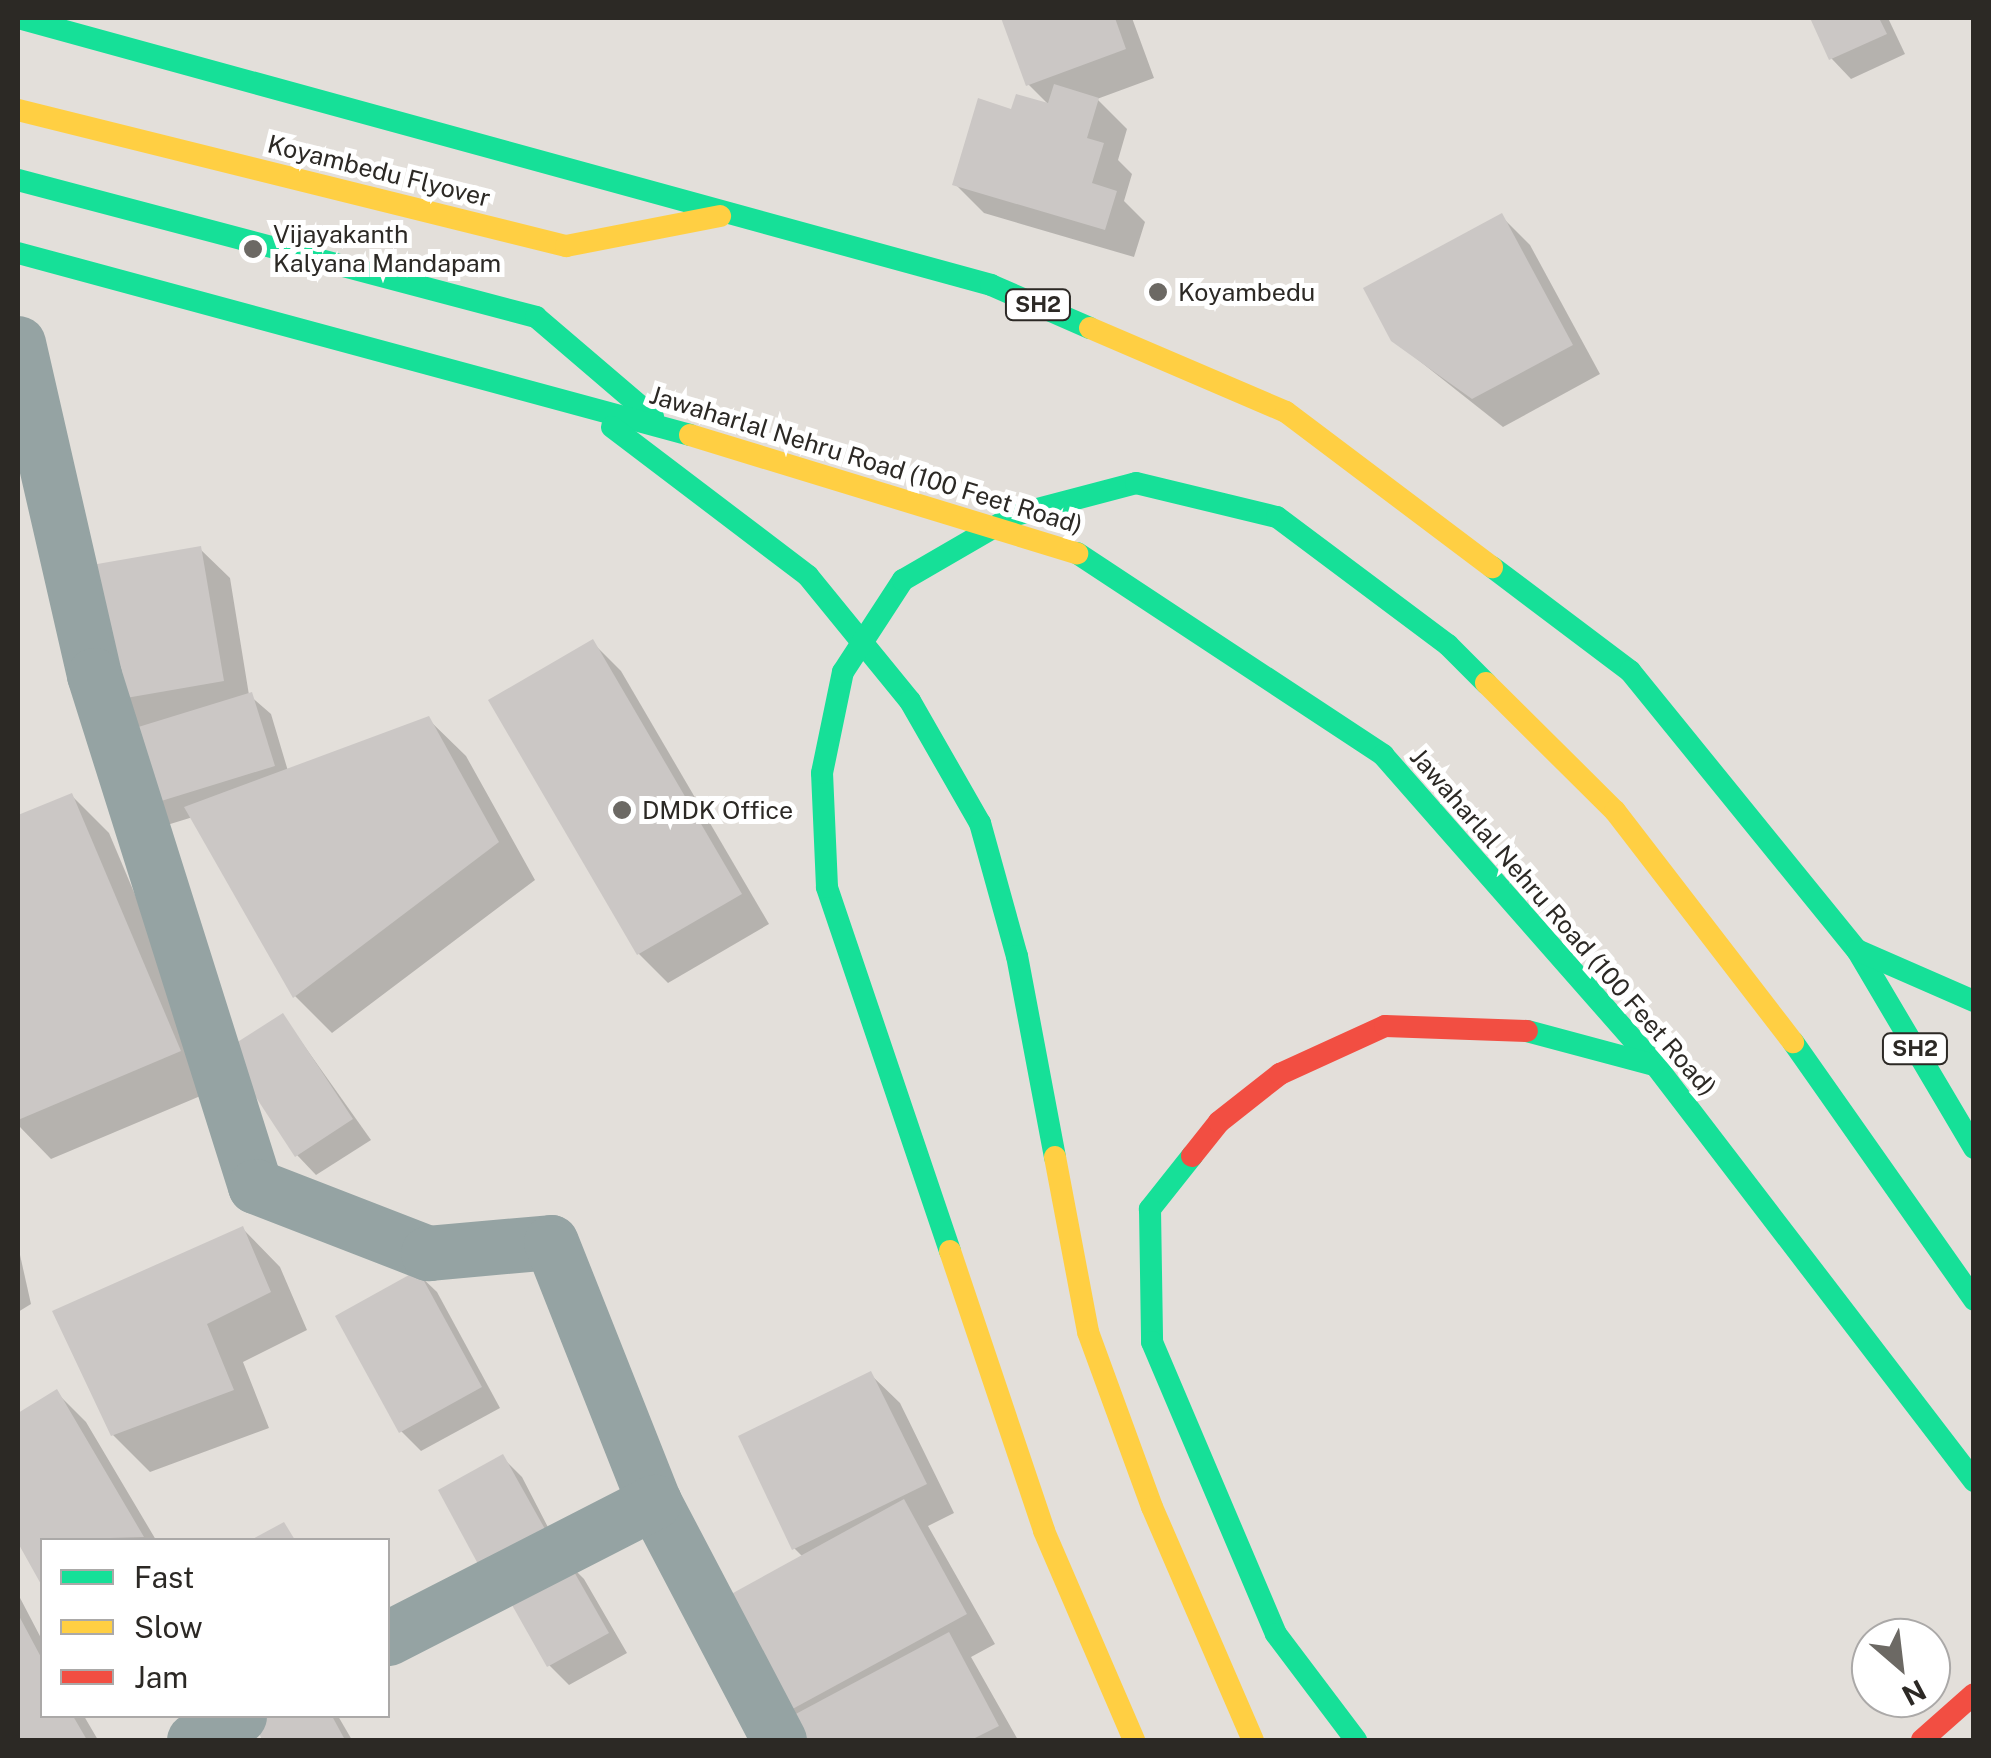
<!DOCTYPE html>
<html>
<head>
<meta charset="utf-8">
<style>
	body { margin:0 }
	#map { position:relative; width:1991px; height:1758px; overflow:hidden; background:#e3dfda; font-family:"Public Sans",sans-serif }
	div>[style] { position:absolute }
	[style*='--x'] { left:calc(var(--x)*1px); top:calc(var(--y)*1px); width:calc(var(--w)*1px); rotate:calc(var(--a)*1deg) }
	.shadow>* { inset:0; background:#0003 }
	.building>* { inset:0; background:#cbc7c5 }
	.street>* { height:55px; margin:-27.5px; padding:0 27.5px; transform-origin:27.5px; border-radius:27.5px; background:#95a3a3 }
	.fast>* { height:22px; margin:-11px; padding:0 11px; transform-origin:11px; border-radius:11px; background:#16e098 }
	.slow>* { height:22px; margin:-11px; padding:0 11px; transform-origin:11px; border-radius:11px; background:#ffcf43 }
	.jam>* { height:22px; margin:-11px; padding:0 11px; transform-origin:11px; border-radius:11px; background:#f24e42 }
	.dots>* { width:28px; height:28px; translate:-50% -50%; box-sizing:border-box; border:5px solid #fff; border-radius:50% }
	span { translate:-50% -50%; white-space:nowrap; text-align:center; line-height:1.15; -webkit-text-stroke:10px #fff; paint-order:stroke }
	.shield-label span { padding:2px 8px; background:#fff; border:2px solid; border-radius:8px; -webkit-text-stroke-width:0 }
	.shield-label { font-size:22px; color:#2c2925; font-weight:700 }
	.street-label { font-size:25px; color:#2c2925 }
	.poi-label { font-size:25px; color:#2c2925 }
	.left { translate:0 -50%; text-align:left }
	.frame { position:absolute; inset:0; border:20px solid #2c2925; pointer-events:none }
	.legend { position:absolute; left:40px; top:1538px; width:350px; height:180px; box-sizing:border-box; background:#fff; border:2px solid #aba9a8; margin:0; padding:12px 18px; list-style:none; font-size:30px; color:#2c2925 }
	.legend li { display:flex; align-items:center; gap:20px; height:50px }
	.legend b { width:50px; border:2px solid #aba9a8 }
	.north { position:absolute; left:1851px; top:1618px; width:100px; height:100px; box-sizing:border-box; background:#fff; border:2px solid #aba9a8; border-radius:50%; rotate:152deg; font-size:28px; font-weight:700; line-height:40px; text-align:center; color:#2c2925 }
	.north::after { content:''; display:block; margin:auto; width:35px; height:45px; background:#6c6964; clip-path:polygon(50% 0,100% 100%,50% 72%,0 100%) }
</style>
</head>
<body>
<div id="map">
	<div class="shadow">
		<div style="clip-path:polygon(1004px 18px,1132px 18px,1154px 78px,1097px 99px,1127px 129px,1118px 160px,1132px 174px,1124px 201px,1145px 222px,1134px 257px,984px 213px,955px 184px,1013px 112px,1050px 106px,1028px 84px)"></div>
		<div style="clip-path:polygon(1813px 18px,1888px 18px,1905px 54px,1851px 79px,1832px 59px)"></div>
		<div style="clip-path:polygon(1501px 216px,1530px 245px,1600px 374px,1503px 427px,1393px 340px)"></div>
		<div style="clip-path:polygon(200px 549px,230px 578px,249px 695px,271px 714px,288px 771px,428px 719px,466px 756px,535px 880px,332px 1033px,295px 996px,193px 817px,167px 825px,106px 701px)"></div>
		<div style="clip-path:polygon(592px 642px,621px 671px,769px 924px,668px 983px,639px 954px)"></div>
		<div style="clip-path:polygon(72px 796px,109px 833px,217px 1089px,51px 1159px,18px 1125px,18px 818px)"></div>
		<div style="clip-path:polygon(283px 1016px,371px 1140px,316px 1175px,297px 1155px)"></div>
		<div style="clip-path:polygon(243px 1229px,280px 1267px,307px 1330px,243px 1362px,269px 1428px,150px 1472px,113px 1435px)"></div>
		<div style="clip-path:polygon(18px 1246px,31px 1304px,18px 1312px)"></div>
		<div style="clip-path:polygon(417px 1273px,437px 1292px,500px 1408px,421px 1451px,401px 1431px)"></div>
		<div style="clip-path:polygon(870px 1374px,900px 1403px,954px 1513px,928px 1526px,995px 1644px,971px 1657px,1018px 1740px,809px 1740px,789px 1711px,803px 1557px,794px 1548px)"></div>
		<div style="clip-path:polygon(57px 1393px,86px 1422px,156px 1540px,42px 1540px,42px 1581px,18px 1538px,18px 1416px)"></div>
		<div style="clip-path:polygon(503px 1458px,522px 1477px,565px 1560px,584px 1579px,627px 1653px,569px 1685px,549px 1665px)"></div>
		<div style="clip-path:polygon(18px 1594px,42px 1640px,42px 1716px,84px 1716px,98px 1740px,18px 1740px)"></div>
		<div style="clip-path:polygon(256px 1716px,338px 1716px,352px 1740px,264px 1740px)"></div>
	</div>
	<div class="building">
		<div style="clip-path:polygon(1001px 18px,1115px 18px,1126px 49px,1026px 86px)"></div>
		<div style="clip-path:polygon(1810px 18px,1879px 18px,1887px 34px,1829px 60px)"></div>
		<div style="clip-path:polygon(1054px 84px,1099px 98px,1087px 138px,1104px 143px,1092px 183px,1117px 191px,1105px 230px,952px 185px,978px 98px,1011px 109px,1016px 94px,1048px 103px)"></div>
		<div style="clip-path:polygon(1502px 213px,1573px 345px,1472px 399px,1391px 341px,1363px 288px)"></div>
		<div style="clip-path:polygon(201px 546px,224px 681px,103px 702px,80px 567px)"></div>
		<div style="clip-path:polygon(593px 639px,742px 894px,637px 955px,488px 700px)"></div>
		<div style="clip-path:polygon(252px 692px,275px 766px,145px 806px,122px 732px)"></div>
		<div style="clip-path:polygon(429px 716px,499px 842px,293px 998px,184px 807px)"></div>
		<div style="clip-path:polygon(72px 793px,181px 1051px,18px 1120px,18px 815px)"></div>
		<div style="clip-path:polygon(283px 1013px,353px 1119px,295px 1157px,225px 1050px)"></div>
		<div style="clip-path:polygon(243px 1226px,271px 1292px,207px 1324px,234px 1390px,111px 1436px,52px 1311px)"></div>
		<div style="clip-path:polygon(418px 1270px,482px 1387px,399px 1433px,335px 1316px)"></div>
		<div style="clip-path:polygon(871px 1371px,927px 1484px,792px 1550px,738px 1436px)"></div>
		<div style="clip-path:polygon(57px 1389px,144px 1537px,42px 1540px,42px 1586px,18px 1543px,18px 1413px)"></div>
		<div style="clip-path:polygon(503px 1454px,550px 1538px,484px 1575px,438px 1490px)"></div>
		<div style="clip-path:polygon(904px 1499px,967px 1614px,787px 1712px,724px 1598px)"></div>
		<div style="clip-path:polygon(284px 1522px,295px 1540px,251px 1540px)"></div>
		<div style="clip-path:polygon(565px 1556px,609px 1633px,547px 1667px,504px 1591px)"></div>
		<div style="clip-path:polygon(18px 1614px,42px 1659px,42px 1716px,73px 1716px,87px 1740px,18px 1740px)"></div>
		<div style="clip-path:polygon(949px 1632px,999px 1726px,971px 1740px,806px 1740px,792px 1716px)"></div>
		<div style="clip-path:polygon(251px 1716px,332px 1716px,345px 1740px,262px 1740px)"></div>
	</div>
	<div class="street">
		<div style="--x:18;--y:343;--w:341;--a:77.1"></div>
		<div style="--x:94;--y:675;--w:536;--a:72.51"></div>
		<div style="--x:255;--y:1186;--w:186;--a:21.2"></div>
		<div style="--x:428;--y:1253;--w:123;--a:-5.1"></div>
		<div style="--x:551;--y:1242;--w:280;--a:68.4"></div>
		<div style="--x:654;--y:1502;--w:269;--a:62.3"></div>
		<div style="--x:388;--y:1638;--w:299;--a:-27.1"></div>
		<div style="--x:194;--y:1740;--w:51;--a:-28.1"></div>
	</div>
	<div class="fast">
		<div style="--x:18;--y:18;--w:1009;--a:15.34"></div>
		<div style="--x:991;--y:285;--w:108;--a:23.5"></div>
		<div style="--x:18;--y:180;--w:536;--a:14.81"></div>
		<div style="--x:536;--y:317;--w:154;--a:40.5"></div>
		<div style="--x:18;--y:253;--w:696;--a:15.15"></div>
		<div style="--x:612;--y:427;--w:246;--a:37.2"></div>
		<div style="--x:808;--y:576;--w:161;--a:50.8"></div>
		<div style="--x:910;--y:701;--w:141;--a:60.2"></div>
		<div style="--x:980;--y:823;--w:138;--a:74.5"></div>
		<div style="--x:1017;--y:956;--w:205;--a:79.3"></div>
		<div style="--x:1077;--y:553;--w:367;--a:33.4"></div>
		<div style="--x:1383;--y:755;--w:414;--a:48.7"></div>
		<div style="--x:1656;--y:1066;--w:523;--a:52.54"></div>
		<div style="--x:1492;--y:567;--w:173;--a:37"></div>
		<div style="--x:1630;--y:671;--w:360;--a:50.9"></div>
		<div style="--x:1857;--y:950;--w:230;--a:59.4"></div>
		<div style="--x:1857;--y:950;--w:128;--a:23.6"></div>
		<div style="--x:1527;--y:1031;--w:131;--a:15"></div>
		<div style="--x:1793;--y:1042;--w:315;--a:54.9"></div>
		<div style="--x:1192;--y:1156;--w:68;--a:128.4"></div>
		<div style="--x:1150;--y:1209;--w:133;--a:89.1"></div>
		<div style="--x:1152;--y:1342;--w:317;--a:67"></div>
		<div style="--x:1276;--y:1634;--w:133;--a:53"></div>
		<div style="--x:950;--y:1251;--w:384;--a:-108.7"></div>
		<div style="--x:827;--y:887;--w:114;--a:-92.5"></div>
		<div style="--x:822;--y:773;--w:103;--a:-78.3"></div>
		<div style="--x:843;--y:672;--w:110;--a:-56.9"></div>
		<div style="--x:903;--y:580;--w:129;--a:-30.1"></div>
		<div style="--x:1015;--y:515;--w:125;--a:-14.8"></div>
		<div style="--x:1136;--y:483;--w:145;--a:13.6"></div>
		<div style="--x:1277;--y:517;--w:214;--a:36.8"></div>
		<div style="--x:1448;--y:645;--w:54;--a:45"></div>
	</div>
	<div class="slow">
		<div style="--x:18;--y:110;--w:565;--a:13.94"></div>
		<div style="--x:566;--y:246;--w:157;--a:-11"></div>
		<div style="--x:1090;--y:328;--w:213;--a:23.2"></div>
		<div style="--x:1286;--y:412;--w:258;--a:37"></div>
		<div style="--x:690;--y:435;--w:405;--a:17"></div>
		<div style="--x:1486;--y:683;--w:182;--a:44.8"></div>
		<div style="--x:1615;--y:811;--w:292;--a:52.4"></div>
		<div style="--x:1055;--y:1157;--w:178;--a:79.3"></div>
		<div style="--x:1088;--y:1332;--w:186;--a:69.9"></div>
		<div style="--x:1152;--y:1507;--w:254;--a:66.6"></div>
		<div style="--x:950;--y:1251;--w:295;--a:71.4"></div>
		<div style="--x:1044;--y:1531;--w:228;--a:66.7"></div>
	</div>
	<div class="jam">
		<div style="--x:1192;--y:1156;--w:43;--a:-51.5"></div>
		<div style="--x:1219;--y:1122;--w:78;--a:-38.2"></div>
		<div style="--x:1280;--y:1074;--w:115;--a:-24.6"></div>
		<div style="--x:1385;--y:1026;--w:142;--a:2"></div>
		<div style="--x:1922;--y:1740;--w:69;--a:-41.5"></div>
	</div>
	<div class="dots">
		<div style="left:253px;top:249px;background:#6c6964"></div>
		<div style="left:1158px;top:292px;background:#6c6964"></div>
		<div style="left:622px;top:810px;background:#6c6964"></div>
	</div>
	<div class="shield-label">
		<span style="left:1038px;top:305px">SH2</span>
		<span style="left:1915px;top:1049px">SH2</span>
	</div>
	<div class="street-label">
		<span style="left:379px;top:171px;rotate:14deg">Koyambedu Flyover</span>
		<span style="left:866px;top:460px;rotate:17deg">Jawaharlal Nehru Road (100 Feet Road)</span>
		<span style="left:1563px;top:922px;rotate:49deg">Jawaharlal Nehru Road (100 Feet Road)</span>
	</div>
	<div class="poi-label">
		<span class="left" style="left:273px;top:249px">Vijayakanth<br>Kalyana Mandapam</span>
		<span class="left" style="left:1178px;top:292px">Koyambedu</span>
		<span class="left" style="left:642px;top:810px">DMDK Office</span>
	</div>
	<div class="frame"></div>
	<ul class="legend">
	<li><b style="height:12px;background:#16e098"></b>Fast</li>
	<li><b style="height:12px;background:#ffcf43"></b>Slow</li>
	<li><b style="height:12px;background:#f24e42"></b>Jam</li>
	</ul>
	<div class="north">N</div>
</div>
</body>
</html>
